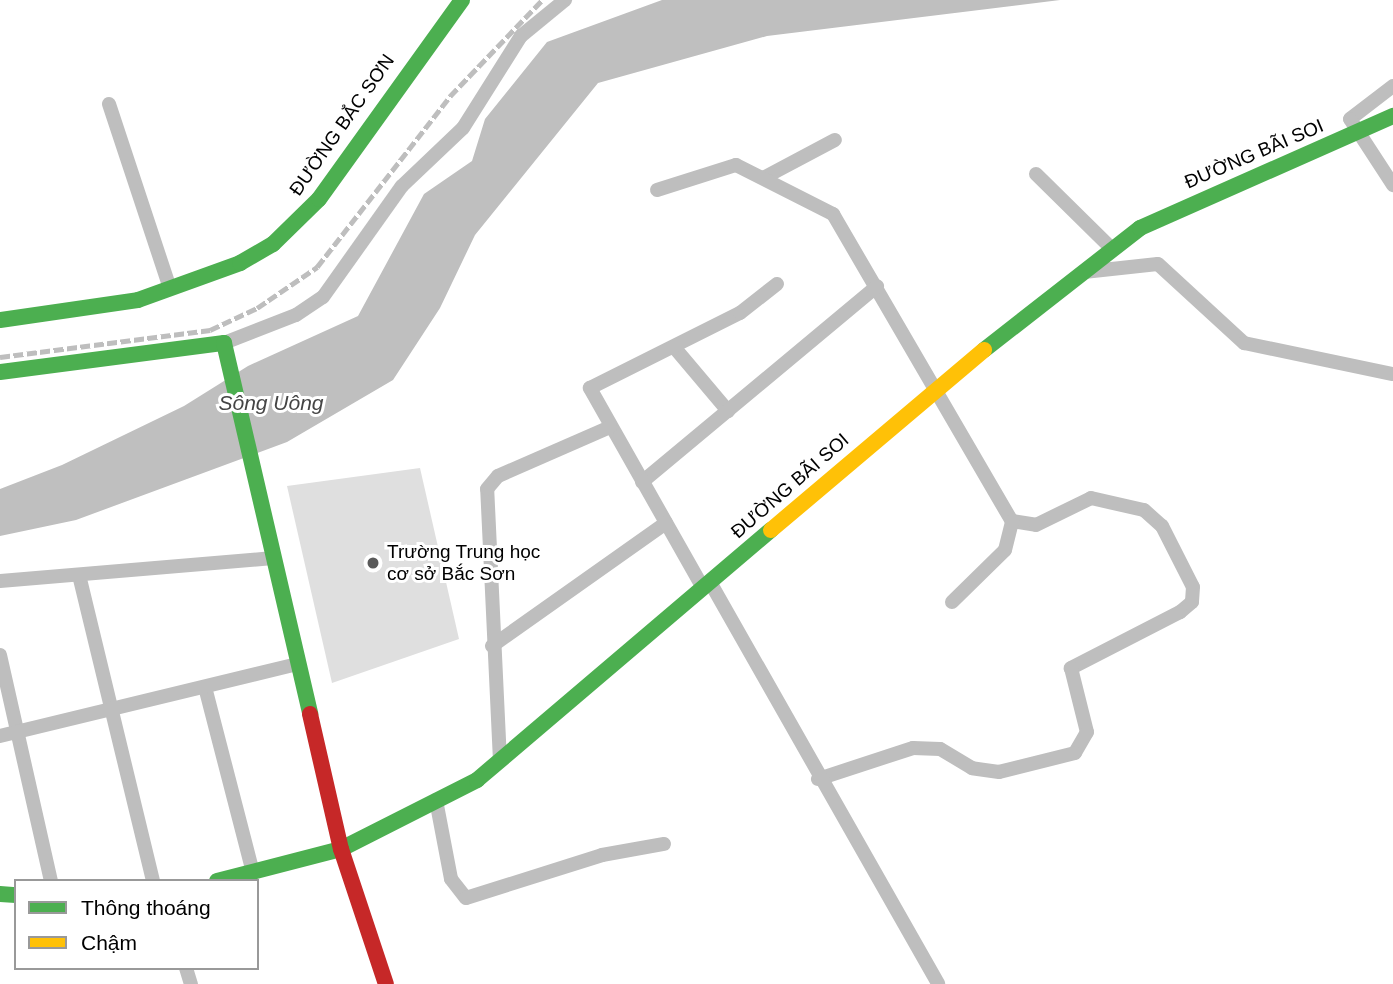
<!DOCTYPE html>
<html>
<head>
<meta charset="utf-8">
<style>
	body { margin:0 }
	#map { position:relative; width:1393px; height:984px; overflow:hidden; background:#fff; font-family:Helvetica,sans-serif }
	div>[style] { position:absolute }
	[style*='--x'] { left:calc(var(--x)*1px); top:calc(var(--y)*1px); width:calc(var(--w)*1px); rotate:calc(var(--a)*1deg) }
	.water>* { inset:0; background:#bfbfbf }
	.building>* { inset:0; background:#dfdfdf }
	.street>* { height:14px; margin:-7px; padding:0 7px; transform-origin:7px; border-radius:7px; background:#bebebe }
	.fast>* { height:16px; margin:-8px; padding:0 8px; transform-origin:8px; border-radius:8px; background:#4caf50 }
	.slow>* { height:16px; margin:-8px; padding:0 8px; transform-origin:8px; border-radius:8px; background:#ffc107 }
	.jam>* { height:16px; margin:-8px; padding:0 8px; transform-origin:8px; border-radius:8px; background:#c62828 }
	.rail>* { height:4.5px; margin-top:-2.25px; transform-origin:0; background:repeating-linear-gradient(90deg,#bebebe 0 10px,transparent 0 13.5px) }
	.dots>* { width:19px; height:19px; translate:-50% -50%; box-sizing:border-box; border:4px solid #fff; border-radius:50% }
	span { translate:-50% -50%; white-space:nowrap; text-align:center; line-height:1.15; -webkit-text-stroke:6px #fff; paint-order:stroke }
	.street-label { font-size:19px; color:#000 }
	.poi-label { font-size:19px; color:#000 }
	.left { translate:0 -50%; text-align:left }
	.water-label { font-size:21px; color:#444; font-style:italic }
	.legend { position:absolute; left:14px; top:879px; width:245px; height:91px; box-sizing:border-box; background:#fff; border:2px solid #999; margin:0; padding:9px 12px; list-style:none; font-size:21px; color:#000 }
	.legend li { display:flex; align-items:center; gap:14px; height:35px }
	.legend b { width:35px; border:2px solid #999 }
</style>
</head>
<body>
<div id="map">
	<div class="water">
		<div style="clip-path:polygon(662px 0,1060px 0,767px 36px,598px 83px,475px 235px,440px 308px,393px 380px,287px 442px,76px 520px,0 536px,0 489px,62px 465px,184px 406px,248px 366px,358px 316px,424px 194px,472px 161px,485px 119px,547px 42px)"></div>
	</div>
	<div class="building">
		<div style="clip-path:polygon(420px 468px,459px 639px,332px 683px,287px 486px)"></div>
	</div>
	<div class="street">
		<div style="--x:1393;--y:86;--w:54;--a:142.5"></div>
		<div style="--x:1350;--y:119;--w:79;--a:56.9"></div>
		<div style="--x:109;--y:104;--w:194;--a:71.7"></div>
		<div style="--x:1036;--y:174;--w:108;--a:44.6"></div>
		<div style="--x:765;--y:177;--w:79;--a:-27.9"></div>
		<div style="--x:657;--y:190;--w:83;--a:-17.6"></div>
		<div style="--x:736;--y:165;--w:109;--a:26.8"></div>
		<div style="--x:833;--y:214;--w:355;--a:59.8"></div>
		<div style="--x:1012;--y:521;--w:24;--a:9"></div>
		<div style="--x:1036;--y:525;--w:61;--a:-26.1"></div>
		<div style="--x:1091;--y:498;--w:54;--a:12.8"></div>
		<div style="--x:1144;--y:510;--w:24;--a:42"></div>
		<div style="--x:1162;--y:526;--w:68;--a:63.1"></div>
		<div style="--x:1193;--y:587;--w:15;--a:94"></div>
		<div style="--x:1192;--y:602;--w:16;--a:140"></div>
		<div style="--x:1180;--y:612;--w:123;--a:152.8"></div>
		<div style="--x:1071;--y:668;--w:66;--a:76"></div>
		<div style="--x:1087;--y:732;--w:24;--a:120"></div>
		<div style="--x:1075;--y:753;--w:78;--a:166"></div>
		<div style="--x:999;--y:772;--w:27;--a:-172"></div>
		<div style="--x:972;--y:768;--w:37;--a:-149"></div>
		<div style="--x:940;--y:749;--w:27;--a:-178"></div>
		<div style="--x:913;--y:748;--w:100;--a:161.9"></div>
		<div style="--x:1084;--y:272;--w:74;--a:-6.2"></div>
		<div style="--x:1158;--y:264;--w:117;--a:42.6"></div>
		<div style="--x:1244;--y:343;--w:152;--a:11.8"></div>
		<div style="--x:224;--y:343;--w:77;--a:-21.3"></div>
		<div style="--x:296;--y:315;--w:32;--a:-34"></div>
		<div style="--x:323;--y:297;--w:136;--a:-54.6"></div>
		<div style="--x:402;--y:186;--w:84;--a:-43.6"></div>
		<div style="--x:463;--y:128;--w:109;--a:-57.8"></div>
		<div style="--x:521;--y:36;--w:57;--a:-39.3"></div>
		<div style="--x:674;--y:347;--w:84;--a:49.8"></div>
		<div style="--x:642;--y:482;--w:306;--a:-39.8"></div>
		<div style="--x:79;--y:575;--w:315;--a:76.4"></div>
		<div style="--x:0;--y:581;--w:274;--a:-4.8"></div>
		<div style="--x:710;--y:582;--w:462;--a:60.4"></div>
		<div style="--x:703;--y:588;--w:230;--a:-119.5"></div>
		<div style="--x:590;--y:388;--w:168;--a:-26.6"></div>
		<div style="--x:740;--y:313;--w:47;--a:-38.1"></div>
		<div style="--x:952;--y:602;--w:74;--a:-44.5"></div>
		<div style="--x:1005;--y:550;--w:30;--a:-76"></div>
		<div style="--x:492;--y:646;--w:213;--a:-35.3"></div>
		<div style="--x:0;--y:655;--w:232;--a:77.3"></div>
		<div style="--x:205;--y:687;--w:192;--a:75.5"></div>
		<div style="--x:0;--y:736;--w:307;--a:-13.6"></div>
		<div style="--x:500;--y:761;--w:272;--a:-92.7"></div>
		<div style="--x:487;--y:489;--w:17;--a:-50"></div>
		<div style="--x:498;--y:476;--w:122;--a:-23.6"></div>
		<div style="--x:436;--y:800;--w:80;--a:79.2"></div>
		<div style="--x:451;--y:879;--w:24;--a:52"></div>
		<div style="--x:466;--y:898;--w:143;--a:-17.5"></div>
		<div style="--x:602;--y:855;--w:63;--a:-10.1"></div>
		<div style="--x:186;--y:968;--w:17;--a:73"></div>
	</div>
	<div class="fast">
		<div style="--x:0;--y:320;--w:139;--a:-8.2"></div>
		<div style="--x:138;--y:300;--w:109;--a:-19.9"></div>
		<div style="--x:240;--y:263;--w:38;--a:-30"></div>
		<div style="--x:273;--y:244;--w:64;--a:-44.4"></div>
		<div style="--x:319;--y:199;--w:245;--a:-54.3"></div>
		<div style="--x:984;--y:350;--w:198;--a:-38"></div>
		<div style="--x:1140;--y:228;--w:277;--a:-23.9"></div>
		<div style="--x:0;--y:372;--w:226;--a:-7.4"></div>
		<div style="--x:224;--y:343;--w:381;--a:76.9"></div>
		<div style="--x:217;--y:881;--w:128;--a:-14.5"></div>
		<div style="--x:341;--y:849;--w:153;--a:-26.9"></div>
		<div style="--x:477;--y:780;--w:386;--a:-40.4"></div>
		<div style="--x:0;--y:894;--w:16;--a:4"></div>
	</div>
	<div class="slow">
		<div style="--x:771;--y:530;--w:279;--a:-40.2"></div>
	</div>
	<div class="jam">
		<div style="--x:310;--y:714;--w:139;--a:77.1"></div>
		<div style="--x:341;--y:849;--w:142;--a:71.6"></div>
	</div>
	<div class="rail">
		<div style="--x:0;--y:357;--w:212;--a:-7.3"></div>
		<div style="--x:210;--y:330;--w:52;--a:-25.1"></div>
		<div style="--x:257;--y:308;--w:73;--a:-34.3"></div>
		<div style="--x:317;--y:267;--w:217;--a:-52.1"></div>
		<div style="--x:450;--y:96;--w:133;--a:-46.2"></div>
	</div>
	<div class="dots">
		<div style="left:373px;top:563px;background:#595959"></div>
	</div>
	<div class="street-label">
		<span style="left:342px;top:125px;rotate:-55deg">ĐƯỜNG BẮC SƠN</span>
		<span style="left:1254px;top:154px;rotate:-23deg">ĐƯỜNG BÃI SOI</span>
		<span style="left:790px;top:486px;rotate:-41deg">ĐƯỜNG BÃI SOI</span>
	</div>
	<div class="poi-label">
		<span class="left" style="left:387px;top:563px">Trường Trung học<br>cơ sở Bắc Sơn</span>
	</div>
	<div class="water-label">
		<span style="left:271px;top:403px">Sông Uông</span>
	</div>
	<ul class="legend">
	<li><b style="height:9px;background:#4caf50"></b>Thông thoáng</li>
	<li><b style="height:9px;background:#ffc107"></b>Chậm</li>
	</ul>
</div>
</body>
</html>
